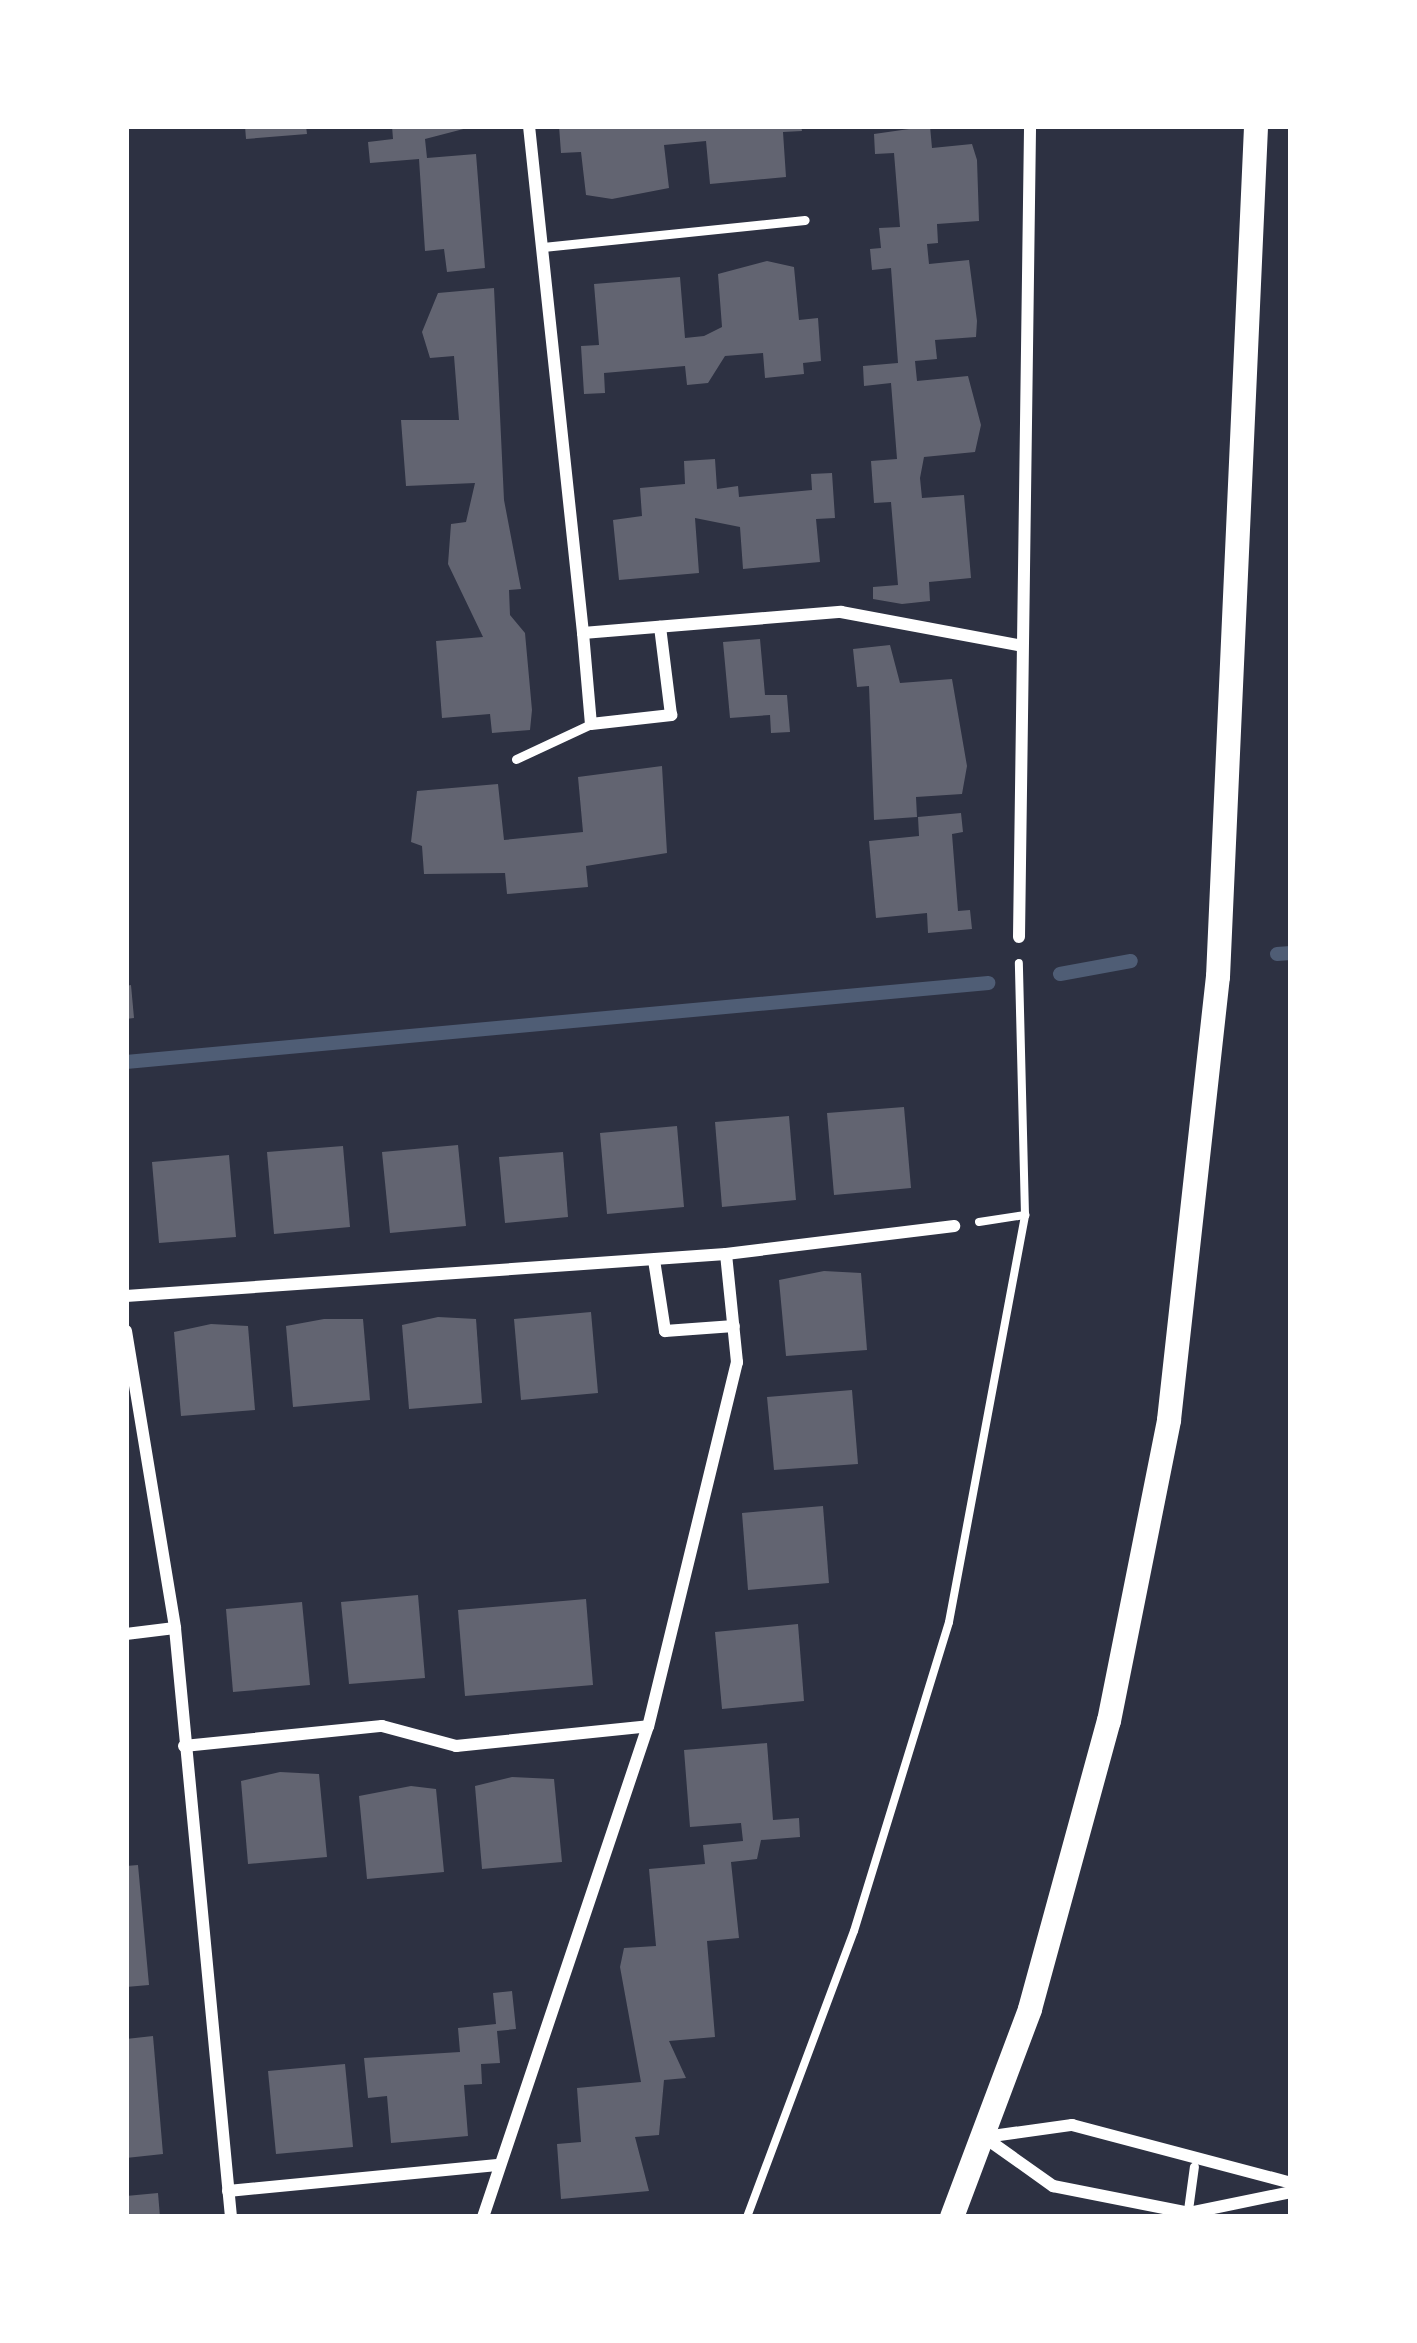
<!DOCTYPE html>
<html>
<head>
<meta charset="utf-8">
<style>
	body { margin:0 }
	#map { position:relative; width:1417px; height:2343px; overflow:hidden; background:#2d3142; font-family:Figtree,sans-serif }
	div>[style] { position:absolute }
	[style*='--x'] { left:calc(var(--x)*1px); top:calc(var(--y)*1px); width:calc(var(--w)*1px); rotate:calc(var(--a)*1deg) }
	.stream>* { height:14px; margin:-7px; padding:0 7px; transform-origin:7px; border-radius:7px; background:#4f5d75 }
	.building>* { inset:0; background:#626471 }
	.path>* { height:8px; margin:-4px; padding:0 4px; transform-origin:4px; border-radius:4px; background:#fff }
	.service>* { height:9px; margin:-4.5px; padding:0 4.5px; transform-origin:4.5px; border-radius:4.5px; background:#fff }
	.minor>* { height:12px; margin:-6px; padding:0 6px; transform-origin:6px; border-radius:6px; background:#fff }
	.secondary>* { height:24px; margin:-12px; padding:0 12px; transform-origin:12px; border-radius:12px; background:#fff }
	span { translate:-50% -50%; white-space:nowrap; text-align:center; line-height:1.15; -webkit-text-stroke:10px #fff; paint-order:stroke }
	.frame { position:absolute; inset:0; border:129px solid #fff; pointer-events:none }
</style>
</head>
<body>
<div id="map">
	<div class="stream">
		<div style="--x:1277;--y:954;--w:14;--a:-4"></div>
		<div style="--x:1060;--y:974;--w:72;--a:-10.4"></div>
		<div style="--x:126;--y:1062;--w:866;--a:-5.24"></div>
	</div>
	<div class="building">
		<div style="clip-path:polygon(245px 126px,306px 126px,307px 134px,246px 139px)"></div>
		<div style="clip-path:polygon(392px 126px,475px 126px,425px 139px,427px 158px,476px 154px,485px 268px,447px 272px,444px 249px,425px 251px,419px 159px,370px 163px,368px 142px,393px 139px)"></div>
		<div style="clip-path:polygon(559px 126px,801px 126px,802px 131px,783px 132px,786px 177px,710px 184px,706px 141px,664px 145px,669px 188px,612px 199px,586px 195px,581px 152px,561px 153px)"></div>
		<div style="clip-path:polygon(930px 126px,932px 148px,972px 144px,977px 160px,979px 221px,937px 224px,938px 243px,927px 244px,929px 264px,969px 260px,977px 321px,976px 337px,935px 340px,937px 359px,915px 361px,917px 381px,968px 376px,981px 425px,975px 452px,924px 457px,920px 478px,922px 498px,964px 495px,971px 578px,929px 582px,930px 601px,902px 604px,873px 599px,873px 587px,898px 585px,891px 502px,874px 503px,871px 461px,897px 459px,891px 383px,864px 386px,863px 366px,898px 363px,891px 268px,872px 270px,870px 249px,881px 248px,879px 228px,900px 227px,894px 153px,875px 154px,874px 134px)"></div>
		<div style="clip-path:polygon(767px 261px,794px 267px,799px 320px,818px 318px,821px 361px,803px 363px,804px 374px,765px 378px,763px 353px,725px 356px,708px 383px,687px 385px,685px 366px,604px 373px,605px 393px,584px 394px,581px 346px,599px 345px,594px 284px,680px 277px,685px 338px,704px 336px,722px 327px,718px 274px)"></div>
		<div style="clip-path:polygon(494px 288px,504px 500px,521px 589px,509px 590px,510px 615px,525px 633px,532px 710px,530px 730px,492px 733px,490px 714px,442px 718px,436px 641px,483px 637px,448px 564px,451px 524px,466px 522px,475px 483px,406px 486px,401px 420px,459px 420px,454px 356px,430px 358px,422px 332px,438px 293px)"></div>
		<div style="clip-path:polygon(715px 459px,717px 489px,738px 486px,739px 497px,812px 490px,811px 474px,832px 473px,835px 518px,816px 519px,820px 562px,743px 569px,740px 527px,695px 518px,699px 573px,619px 580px,613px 520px,642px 516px,640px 488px,685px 484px,684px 461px)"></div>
		<div style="clip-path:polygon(760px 639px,765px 695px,787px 695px,790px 732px,771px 733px,770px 715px,730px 718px,723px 642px)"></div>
		<div style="clip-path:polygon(890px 645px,900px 683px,952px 679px,967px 766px,962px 794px,916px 797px,917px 817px,874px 820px,869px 686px,857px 687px,853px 649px)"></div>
		<div style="clip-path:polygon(662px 766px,667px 853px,586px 866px,588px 887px,507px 894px,505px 873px,424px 874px,422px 846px,411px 842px,417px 791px,498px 784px,504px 840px,583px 832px,578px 777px)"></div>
		<div style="clip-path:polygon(961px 813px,963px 832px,952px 834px,958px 911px,970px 910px,972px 929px,928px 933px,927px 913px,876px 918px,869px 841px,919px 836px,918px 817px)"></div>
		<div style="clip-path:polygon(131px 985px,134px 1018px,126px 1019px,126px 986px)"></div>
		<div style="clip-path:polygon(904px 1107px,911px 1188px,834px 1195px,827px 1113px)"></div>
		<div style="clip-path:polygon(789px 1116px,796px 1200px,722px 1207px,715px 1122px)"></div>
		<div style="clip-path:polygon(677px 1126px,684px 1207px,607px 1214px,600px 1133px)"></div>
		<div style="clip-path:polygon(458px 1145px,466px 1226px,390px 1233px,382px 1152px)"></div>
		<div style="clip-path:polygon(343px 1146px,350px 1227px,274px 1234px,267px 1152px)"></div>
		<div style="clip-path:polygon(563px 1152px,568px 1217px,505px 1223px,499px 1157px)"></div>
		<div style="clip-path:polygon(229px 1155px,236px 1237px,159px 1243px,152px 1162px)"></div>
		<div style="clip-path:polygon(824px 1271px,861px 1273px,867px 1350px,786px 1356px,779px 1280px)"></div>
		<div style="clip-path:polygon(591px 1312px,598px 1393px,521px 1400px,514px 1319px)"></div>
		<div style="clip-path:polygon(438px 1317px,476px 1319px,482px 1403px,409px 1409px,402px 1325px)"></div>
		<div style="clip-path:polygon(324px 1319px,363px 1319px,370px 1400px,293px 1407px,286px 1326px)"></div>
		<div style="clip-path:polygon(211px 1324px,248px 1326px,255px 1410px,181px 1416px,174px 1332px)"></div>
		<div style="clip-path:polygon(852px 1390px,858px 1464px,774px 1470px,767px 1397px)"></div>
		<div style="clip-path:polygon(823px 1506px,829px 1583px,748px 1590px,742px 1513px)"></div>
		<div style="clip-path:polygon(418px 1595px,425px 1678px,349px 1684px,341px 1602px)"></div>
		<div style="clip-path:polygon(586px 1599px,593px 1685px,465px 1696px,458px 1610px)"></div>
		<div style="clip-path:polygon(302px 1602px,310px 1685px,233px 1692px,226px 1609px)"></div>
		<div style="clip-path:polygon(798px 1624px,804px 1701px,722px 1709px,715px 1632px)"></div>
		<div style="clip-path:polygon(767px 1743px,773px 1820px,799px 1818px,800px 1837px,761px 1840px,757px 1859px,731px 1862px,739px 1938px,707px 1941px,715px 2037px,669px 2041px,686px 2078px,664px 2080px,659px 2135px,635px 2137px,649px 2191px,561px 2199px,557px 2144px,581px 2142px,577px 2088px,641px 2082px,620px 1967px,624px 1948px,656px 1946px,649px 1869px,705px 1864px,703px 1845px,743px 1841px,741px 1823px,690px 1827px,684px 1750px)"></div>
		<div style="clip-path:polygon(280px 1772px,319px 1774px,327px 1857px,248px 1864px,241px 1781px)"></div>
		<div style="clip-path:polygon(512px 1777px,554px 1779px,562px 1862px,482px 1869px,475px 1786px)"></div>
		<div style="clip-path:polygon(411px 1786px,436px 1789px,444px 1872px,367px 1879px,359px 1796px)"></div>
		<div style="clip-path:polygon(138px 1865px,149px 1985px,126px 1987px,126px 1866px)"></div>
		<div style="clip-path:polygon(512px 1991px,516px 2029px,497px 2031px,500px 2063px,481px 2064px,482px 2084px,464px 2085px,468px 2136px,391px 2143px,387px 2096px,368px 2098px,364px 2058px,460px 2052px,458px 2028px,496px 2024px,493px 1993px)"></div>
		<div style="clip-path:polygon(153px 2036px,163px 2154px,126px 2158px,126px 2039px)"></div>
		<div style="clip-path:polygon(345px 2064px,353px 2147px,276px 2154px,268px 2071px)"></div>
		<div style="clip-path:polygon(158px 2193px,160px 2217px,126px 2217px,126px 2196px)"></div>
	</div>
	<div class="path">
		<div style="--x:979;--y:1222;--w:47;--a:-8.7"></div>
		<div style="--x:747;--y:2217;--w:305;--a:-69.5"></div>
		<div style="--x:854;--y:1931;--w:323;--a:-72.9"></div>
		<div style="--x:949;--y:1622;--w:414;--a:-79.4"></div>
		<div style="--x:1025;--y:1215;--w:252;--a:-91.4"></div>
	</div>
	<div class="service">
		<div style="--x:543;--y:247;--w:263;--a:-5.9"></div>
		<div style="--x:516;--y:759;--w:83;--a:-25"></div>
		<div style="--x:1187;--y:2217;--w:51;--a:-82.2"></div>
	</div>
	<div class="minor">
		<div style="--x:529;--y:126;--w:510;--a:83.92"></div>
		<div style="--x:583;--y:633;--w:259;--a:-4.7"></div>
		<div style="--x:841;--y:612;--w:179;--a:10.6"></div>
		<div style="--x:583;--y:633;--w:91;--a:85"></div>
		<div style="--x:591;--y:724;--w:81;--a:-6.4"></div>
		<div style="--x:671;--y:715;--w:89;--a:-97.1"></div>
		<div style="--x:1019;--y:937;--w:811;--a:-89.22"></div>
		<div style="--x:726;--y:1254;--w:230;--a:-7"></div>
		<div style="--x:654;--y:1260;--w:72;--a:81.2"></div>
		<div style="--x:665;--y:1331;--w:69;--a:-4.1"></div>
		<div style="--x:126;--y:1296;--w:601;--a:-4"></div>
		<div style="--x:726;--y:1254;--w:109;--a:84.2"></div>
		<div style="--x:737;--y:1362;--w:375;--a:103.7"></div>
		<div style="--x:648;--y:1726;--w:518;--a:108.57"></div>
		<div style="--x:126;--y:1331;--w:301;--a:80.6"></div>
		<div style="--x:175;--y:1628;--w:592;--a:84.57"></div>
		<div style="--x:126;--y:1634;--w:49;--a:-7"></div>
		<div style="--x:184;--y:1746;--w:199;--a:-5.8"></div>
		<div style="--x:382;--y:1726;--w:77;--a:15.1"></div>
		<div style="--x:456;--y:1746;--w:193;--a:-5.9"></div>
		<div style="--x:984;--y:2137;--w:85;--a:35.4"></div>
		<div style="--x:1053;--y:2186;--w:139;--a:11.2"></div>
		<div style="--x:1189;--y:2213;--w:104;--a:-11.6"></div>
		<div style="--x:985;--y:2137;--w:88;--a:-7.9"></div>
		<div style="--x:1072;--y:2125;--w:227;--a:14.8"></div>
		<div style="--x:228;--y:2191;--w:273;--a:-5.5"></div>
	</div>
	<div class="secondary">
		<div style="--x:952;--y:2217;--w:222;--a:-69.4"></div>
		<div style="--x:1030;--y:2009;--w:299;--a:-74.7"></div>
		<div style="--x:1109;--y:1721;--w:307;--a:-78.7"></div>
		<div style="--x:1169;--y:1420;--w:446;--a:-83.7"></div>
		<div style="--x:1218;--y:977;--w:852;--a:-87.44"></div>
	</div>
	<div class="frame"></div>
</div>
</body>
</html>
